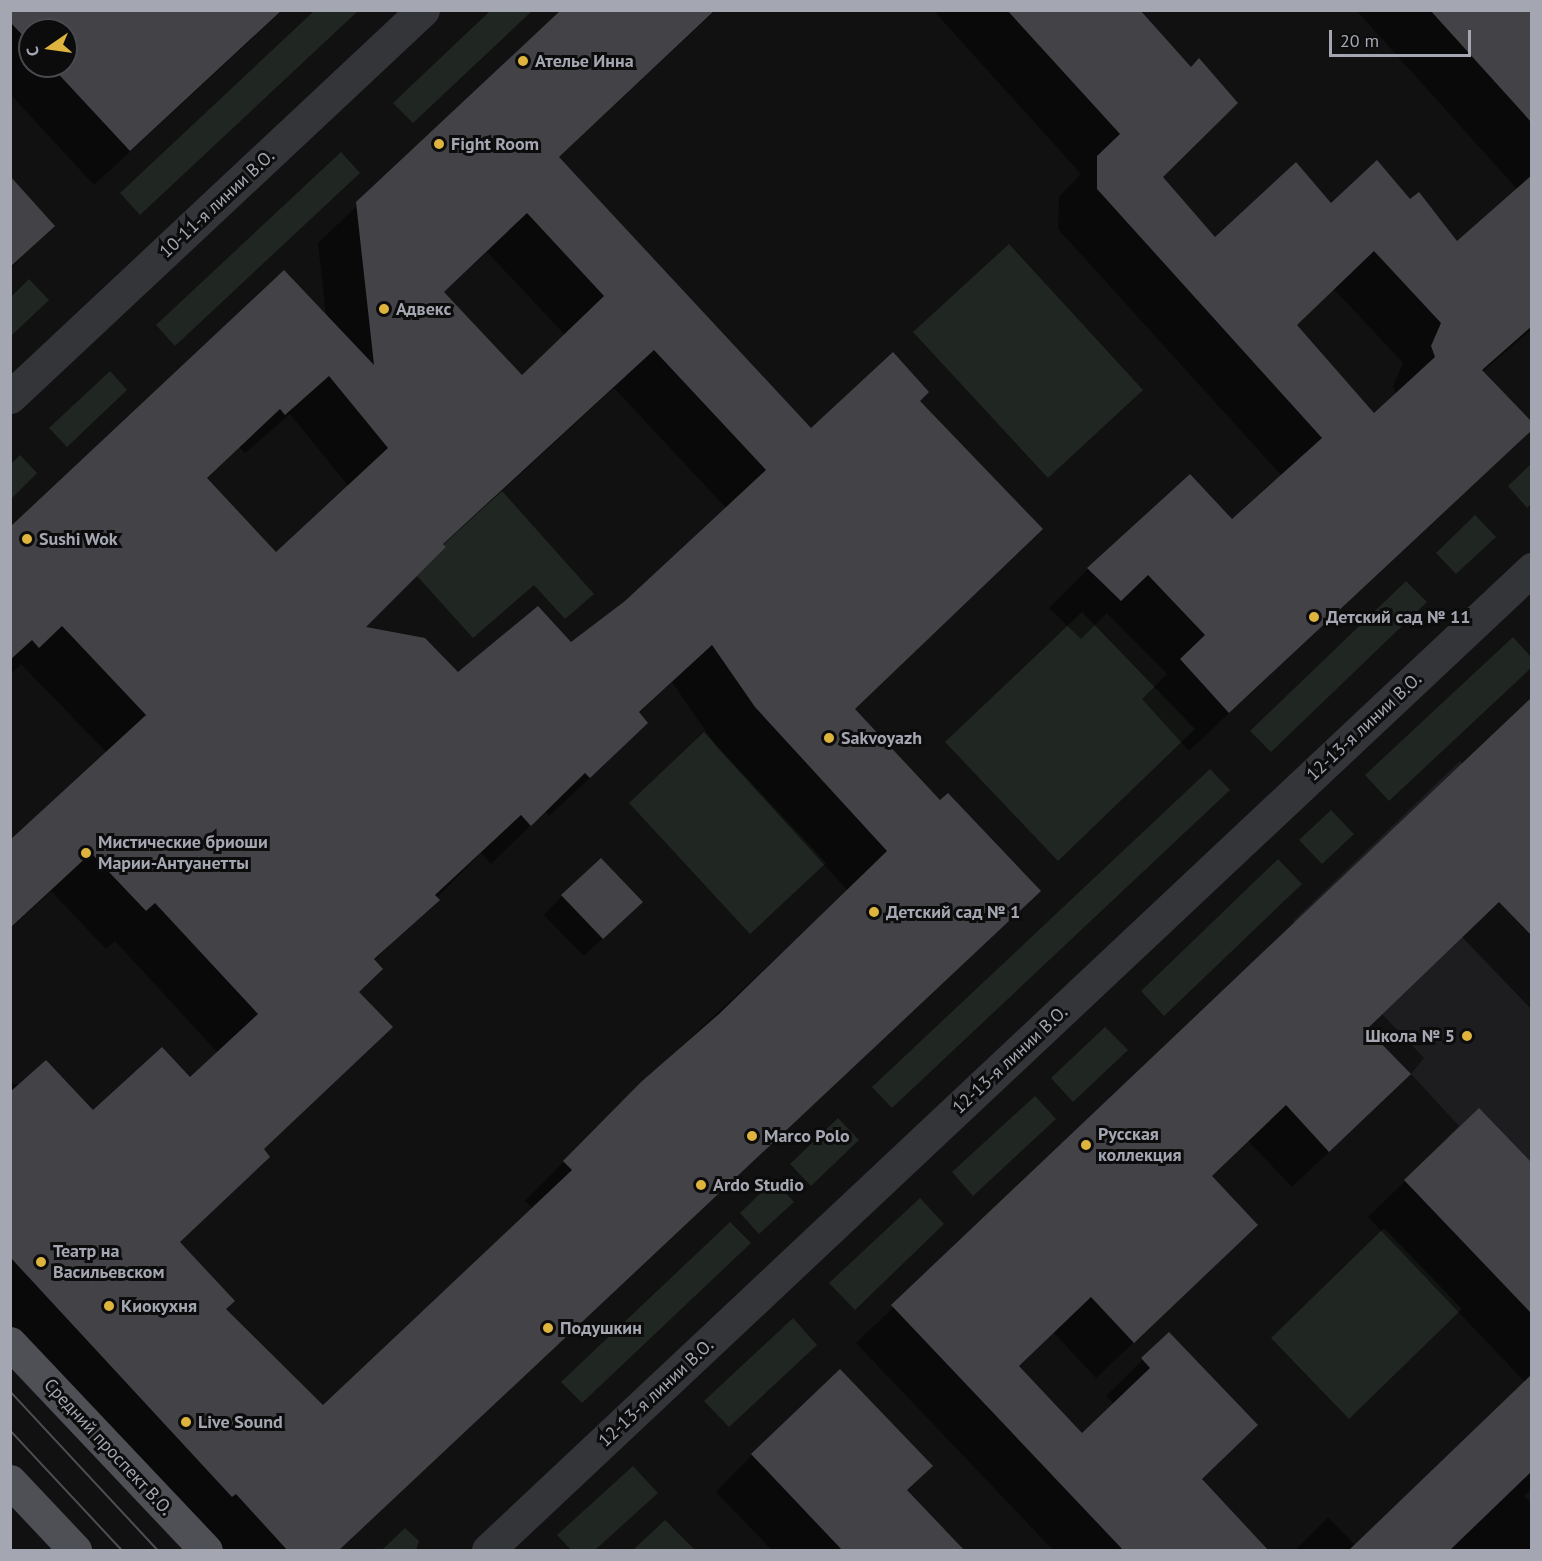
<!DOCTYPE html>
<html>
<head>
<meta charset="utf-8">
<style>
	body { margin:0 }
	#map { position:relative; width:1542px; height:1561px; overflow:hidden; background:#111112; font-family:"PT Sans",sans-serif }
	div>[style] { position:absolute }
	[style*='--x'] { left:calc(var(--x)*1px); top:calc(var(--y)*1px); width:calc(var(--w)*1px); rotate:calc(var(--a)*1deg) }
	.built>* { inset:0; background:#1d1d1f }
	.green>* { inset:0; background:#202621 }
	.shadow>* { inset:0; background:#0007 }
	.building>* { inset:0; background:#434347 }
	.minor>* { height:33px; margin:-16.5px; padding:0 16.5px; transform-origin:16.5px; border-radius:16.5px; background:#343539 }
	.major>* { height:33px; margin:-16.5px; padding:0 16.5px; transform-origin:16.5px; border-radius:16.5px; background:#4f5055 }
	.tram>* { height:1.5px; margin:-0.75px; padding:0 0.75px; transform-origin:0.75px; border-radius:0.75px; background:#4e4f54 }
	.dots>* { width:16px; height:16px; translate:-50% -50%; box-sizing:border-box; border:3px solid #0c0c0d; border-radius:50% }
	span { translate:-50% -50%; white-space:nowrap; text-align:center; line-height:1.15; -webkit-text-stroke:6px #0c0c0d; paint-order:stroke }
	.poi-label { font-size:18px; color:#a4a7b1; font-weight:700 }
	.left { translate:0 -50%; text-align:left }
	.right { translate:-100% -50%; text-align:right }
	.street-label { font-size:18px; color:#a4a7b1 }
	.frame { position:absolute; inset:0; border:12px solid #a4a7b1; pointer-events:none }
	.north { position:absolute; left:18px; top:18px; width:60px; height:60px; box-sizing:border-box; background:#0c0c0d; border:2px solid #494a4f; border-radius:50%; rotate:257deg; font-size:16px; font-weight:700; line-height:24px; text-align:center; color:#a4a7b1 }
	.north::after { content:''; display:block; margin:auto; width:21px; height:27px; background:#deb43e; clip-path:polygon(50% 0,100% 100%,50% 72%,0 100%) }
	.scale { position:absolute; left:1329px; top:30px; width:142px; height:27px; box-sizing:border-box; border:3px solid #a4a7b1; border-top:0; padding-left:8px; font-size:18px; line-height:21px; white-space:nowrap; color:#a4a7b1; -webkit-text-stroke:4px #0c0c0d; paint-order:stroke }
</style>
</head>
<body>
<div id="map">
	<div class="built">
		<div style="clip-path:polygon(1460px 761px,1531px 836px,1531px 1314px,1404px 1180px,1459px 1126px,1411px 1074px,1424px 1058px,1293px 921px)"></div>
	</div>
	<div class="green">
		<div style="clip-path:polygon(314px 11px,358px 11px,140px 215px,120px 193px)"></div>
		<div style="clip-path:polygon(490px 11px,532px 11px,413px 123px,393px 103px)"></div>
		<div style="clip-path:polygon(341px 152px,360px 173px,175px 346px,156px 325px)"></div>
		<div style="clip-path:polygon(1009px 244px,1143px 390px,1048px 478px,913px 332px)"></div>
		<div style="clip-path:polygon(29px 279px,49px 300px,11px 336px,11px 297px)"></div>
		<div style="clip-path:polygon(110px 371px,127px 390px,67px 447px,49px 428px)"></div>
		<div style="clip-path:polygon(20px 455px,37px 473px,11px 499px,11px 464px)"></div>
		<div style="clip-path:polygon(1531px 464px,1531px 504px,1527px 508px,1508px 486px)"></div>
		<div style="clip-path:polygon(502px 491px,594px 594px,565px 619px,534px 585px,473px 638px,417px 576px,446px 547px,443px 543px)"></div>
		<div style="clip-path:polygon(1475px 515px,1496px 537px,1456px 574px,1436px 553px)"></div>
		<div style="clip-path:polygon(1406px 581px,1427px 602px,1271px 752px,1250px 731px)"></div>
		<div style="clip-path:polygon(1082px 612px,1195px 729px,1058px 861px,945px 742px)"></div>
		<div style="clip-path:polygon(1513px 637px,1531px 657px,1531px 668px,1389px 801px,1365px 775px)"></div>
		<div style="clip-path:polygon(704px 732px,826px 863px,750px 934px,629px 803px)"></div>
		<div style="clip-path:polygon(1210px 769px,1230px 790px,892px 1108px,872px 1087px)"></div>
		<div style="clip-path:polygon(1331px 810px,1354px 834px,1322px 864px,1299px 840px)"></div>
		<div style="clip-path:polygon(1278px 859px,1302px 884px,1164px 1016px,1141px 991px)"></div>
		<div style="clip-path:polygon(1105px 1027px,1128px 1050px,1073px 1102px,1051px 1078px)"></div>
		<div style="clip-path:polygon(1035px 1096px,1056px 1119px,973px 1196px,952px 1172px)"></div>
		<div style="clip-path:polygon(838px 1118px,859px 1140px,811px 1186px,790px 1164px)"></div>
		<div style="clip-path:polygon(774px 1180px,794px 1202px,759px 1234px,740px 1213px)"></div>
		<div style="clip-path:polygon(920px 1198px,944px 1224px,855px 1310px,829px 1283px)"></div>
		<div style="clip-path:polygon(730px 1222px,751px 1243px,582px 1403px,561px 1382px)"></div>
		<div style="clip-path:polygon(1384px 1228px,1462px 1309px,1349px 1419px,1271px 1338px)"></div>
		<div style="clip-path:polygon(793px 1318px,817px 1345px,729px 1427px,704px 1401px)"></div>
		<div style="clip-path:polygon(633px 1466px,658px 1493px,595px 1550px,571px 1550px,557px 1535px)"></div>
		<div style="clip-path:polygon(665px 1520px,695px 1550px,633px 1550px)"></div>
		<div style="clip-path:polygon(405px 1528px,419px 1541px,416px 1550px,382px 1550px)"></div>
	</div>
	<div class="shadow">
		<div style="clip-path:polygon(evenodd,10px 10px,283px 10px,94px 185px,10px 94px,10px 10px,30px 30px,66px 30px,66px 66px,30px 66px,30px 30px)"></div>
		<div style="clip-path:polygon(evenodd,563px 10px,716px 10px,558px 158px,811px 430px,918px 401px,1041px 529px,854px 710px,940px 803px,338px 1550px,213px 1550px,10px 1339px,10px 1082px,93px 1112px,190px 1079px,218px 1053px,115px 941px,106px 949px,51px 891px,10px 929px,10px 843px,107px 753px,21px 664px,10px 675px,10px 529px,326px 316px,318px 243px,563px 10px,487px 252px,565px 335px,522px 377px,443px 293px,487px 252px,563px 10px,614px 388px,727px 509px,626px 602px,571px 644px,458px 675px,363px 628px,442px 546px,614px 388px,563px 10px,290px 414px,349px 487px,276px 554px,206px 479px,239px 447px,245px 453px,290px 414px,563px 10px,672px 682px,716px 746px,848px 891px,642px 1083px,525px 1201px,533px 1209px,323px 1407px,224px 1310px,179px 1243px,268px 1157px,263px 1150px,391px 1027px,357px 992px,374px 961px,481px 853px,491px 864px,545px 811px,549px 816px,607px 762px,638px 714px,672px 682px)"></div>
		<div style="clip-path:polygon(evenodd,933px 10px,1138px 10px,1161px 177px,1215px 239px,1331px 205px,1410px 201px,1457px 243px,1517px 189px,1356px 10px,1532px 10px,1532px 329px,1482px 372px,1532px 428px,1189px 751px,1142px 699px,1167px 674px,1107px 613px,1081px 639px,1049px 608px,1088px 569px,1231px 521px,1282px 476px,1058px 229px,1059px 197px,1081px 174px,933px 10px,1334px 289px,1403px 363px,1393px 386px,1396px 395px,1374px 415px,1296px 325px,1334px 289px)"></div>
		<div style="clip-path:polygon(10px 179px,53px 226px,10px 269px)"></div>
		<div style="clip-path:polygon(1532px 701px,1532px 1010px,1462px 937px,1365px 1029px,1373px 1110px,1292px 1187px,1248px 1141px,1210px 1177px,1220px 1261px,1096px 1378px,1053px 1332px,1017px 1366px,1082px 1435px,1114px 1404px,1106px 1396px,1169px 1334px,1201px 1480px,1267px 1550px,1053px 1550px,856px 1343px)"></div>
		<div style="clip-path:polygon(562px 896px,622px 920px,584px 956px,544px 915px)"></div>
		<div style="clip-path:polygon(1479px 1110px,1532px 1165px,1532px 1488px,1524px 1496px,1532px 1504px,1532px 1550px,1295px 1550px,1328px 1517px,1355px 1545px,1525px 1382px,1368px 1217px)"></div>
		<div style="clip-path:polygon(752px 1455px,906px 1491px,963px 1550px,772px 1550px,716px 1492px)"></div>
	</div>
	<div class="building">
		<div style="clip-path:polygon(10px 10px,282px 10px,130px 151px,51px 66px,66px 66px,66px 30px,30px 30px,30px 43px,10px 22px)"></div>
		<div style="clip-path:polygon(evenodd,561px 10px,715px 10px,559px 157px,811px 428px,893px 352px,929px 392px,920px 401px,1043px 529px,855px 709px,940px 800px,948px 793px,1041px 891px,338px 1551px,288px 1551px,236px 1494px,232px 1497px,10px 1257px,10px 1092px,46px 1060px,93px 1110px,162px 1047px,190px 1077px,258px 1014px,155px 903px,146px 911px,91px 853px,10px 928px,10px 840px,146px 715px,62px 626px,39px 648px,32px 640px,10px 660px,10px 527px,284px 270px,374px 365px,356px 202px,561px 10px,527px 213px,604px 296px,522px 375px,444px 292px,527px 213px,561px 10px,654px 350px,766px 470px,625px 601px,571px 642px,538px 606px,458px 672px,425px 638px,366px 627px,446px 547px,443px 544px,654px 350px,561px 10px,329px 376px,388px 448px,276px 552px,207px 478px,280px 409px,285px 415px,329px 376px,561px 10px,712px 645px,755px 707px,887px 851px,719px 1014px,641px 1082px,563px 1161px,572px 1170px,323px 1405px,226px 1309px,235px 1301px,180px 1242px,270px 1157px,264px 1149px,393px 1027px,359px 992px,383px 969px,374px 959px,440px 900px,435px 895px,521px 815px,531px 826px,585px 773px,590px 778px,648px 723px,639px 712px,712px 645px)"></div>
		<div style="clip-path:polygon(evenodd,1007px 10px,1140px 10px,1191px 67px,1199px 58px,1238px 103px,1163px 177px,1215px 237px,1296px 162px,1331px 203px,1377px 160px,1410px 199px,1419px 192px,1457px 241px,1532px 175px,1532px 326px,1482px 370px,1532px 422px,1532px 430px,1229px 713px,1180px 659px,1205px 635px,1148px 575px,1121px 601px,1087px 568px,1190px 474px,1232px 519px,1322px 438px,1097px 189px,1097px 156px,1120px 134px,1007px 10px,1374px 251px,1441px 323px,1431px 346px,1435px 357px,1374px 413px,1297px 325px,1374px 251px)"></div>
		<div style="clip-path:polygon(1430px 10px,1532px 10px,1532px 123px)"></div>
		<div style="clip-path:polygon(10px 176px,55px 226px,10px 267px)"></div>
		<div style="clip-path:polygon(1532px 697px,1532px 936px,1499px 902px,1367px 1029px,1411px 1074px,1329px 1152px,1286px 1105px,1212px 1176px,1258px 1225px,1134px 1343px,1091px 1297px,1019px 1366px,1082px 1433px,1150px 1368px,1141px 1358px,1169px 1332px,1258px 1425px,1202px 1479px,1269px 1551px,1124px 1551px,891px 1305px)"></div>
		<div style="clip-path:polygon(601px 858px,643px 902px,603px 939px,561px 895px)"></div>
		<div style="clip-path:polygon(1479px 1108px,1532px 1163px,1532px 1314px,1404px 1180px)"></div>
		<div style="clip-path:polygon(840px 1369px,933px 1466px,907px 1490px,965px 1551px,843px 1551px,751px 1454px)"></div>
		<div style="clip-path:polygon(1532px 1374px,1532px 1471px,1449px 1551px,1348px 1551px)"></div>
	</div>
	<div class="minor">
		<div style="--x:10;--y:397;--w:566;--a:-43.14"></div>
		<div style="--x:488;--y:1550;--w:1433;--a:-43.22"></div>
	</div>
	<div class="major">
		<div style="--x:10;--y:1343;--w:285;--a:46.6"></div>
		<div style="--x:10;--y:1481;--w:95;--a:46.7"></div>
	</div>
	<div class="tram">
		<div style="--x:10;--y:1391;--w:217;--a:47.1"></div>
		<div style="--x:10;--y:1430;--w:164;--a:47"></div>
	</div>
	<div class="dots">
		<div style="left:523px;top:61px;background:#deb43e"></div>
		<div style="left:439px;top:144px;background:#deb43e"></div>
		<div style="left:384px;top:309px;background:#deb43e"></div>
		<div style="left:27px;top:539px;background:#deb43e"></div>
		<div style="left:1314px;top:617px;background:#deb43e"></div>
		<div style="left:829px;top:738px;background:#deb43e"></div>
		<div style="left:86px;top:853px;background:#deb43e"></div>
		<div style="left:874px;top:912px;background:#deb43e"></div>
		<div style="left:1467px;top:1036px;background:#deb43e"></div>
		<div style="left:752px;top:1136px;background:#deb43e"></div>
		<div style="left:1086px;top:1145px;background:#deb43e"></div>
		<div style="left:701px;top:1185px;background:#deb43e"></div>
		<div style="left:41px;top:1262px;background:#deb43e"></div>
		<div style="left:109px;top:1306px;background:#deb43e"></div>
		<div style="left:548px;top:1328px;background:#deb43e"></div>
		<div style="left:186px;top:1422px;background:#deb43e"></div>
	</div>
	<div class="poi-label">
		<span class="left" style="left:535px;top:61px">Ателье Инна</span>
		<span class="left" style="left:451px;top:144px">Fight Room</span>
		<span class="left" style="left:396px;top:309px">Адвекс</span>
		<span class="left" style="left:39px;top:539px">Sushi Wok</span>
		<span class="left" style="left:1326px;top:617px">Детский сад № 11</span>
		<span class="left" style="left:841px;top:738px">Sakvoyazh</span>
		<span class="left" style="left:98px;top:853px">Мистические бриоши<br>Марии-Антуанетты</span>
		<span class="left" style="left:886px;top:912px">Детский сад № 1</span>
		<span class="right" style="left:1455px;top:1036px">Школа № 5</span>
		<span class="left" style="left:1098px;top:1145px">Русская<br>коллекция</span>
		<span class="left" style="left:764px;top:1136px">Marco Polo</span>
		<span class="left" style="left:713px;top:1185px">Ardo Studio</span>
		<span class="left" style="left:53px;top:1262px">Театр на<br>Васильевском</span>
		<span class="left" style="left:121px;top:1306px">Киокухня</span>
		<span class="left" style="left:560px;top:1328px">Подушкин</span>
		<span class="left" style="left:198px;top:1422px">Live Sound</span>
	</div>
	<div class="street-label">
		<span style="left:217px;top:204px;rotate:-43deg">10-11-я линии В.О.</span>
		<span style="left:1364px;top:727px;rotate:-43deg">12-13-я линии В.О.</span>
		<span style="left:1010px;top:1060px;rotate:-43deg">12-13-я линии В.О.</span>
		<span style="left:656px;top:1393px;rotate:-43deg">12-13-я линии В.О.</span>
		<span style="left:108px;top:1447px;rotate:47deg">Средний проспект В.О.</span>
	</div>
	<div class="frame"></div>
	<div class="north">С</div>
	<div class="scale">20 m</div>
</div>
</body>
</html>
